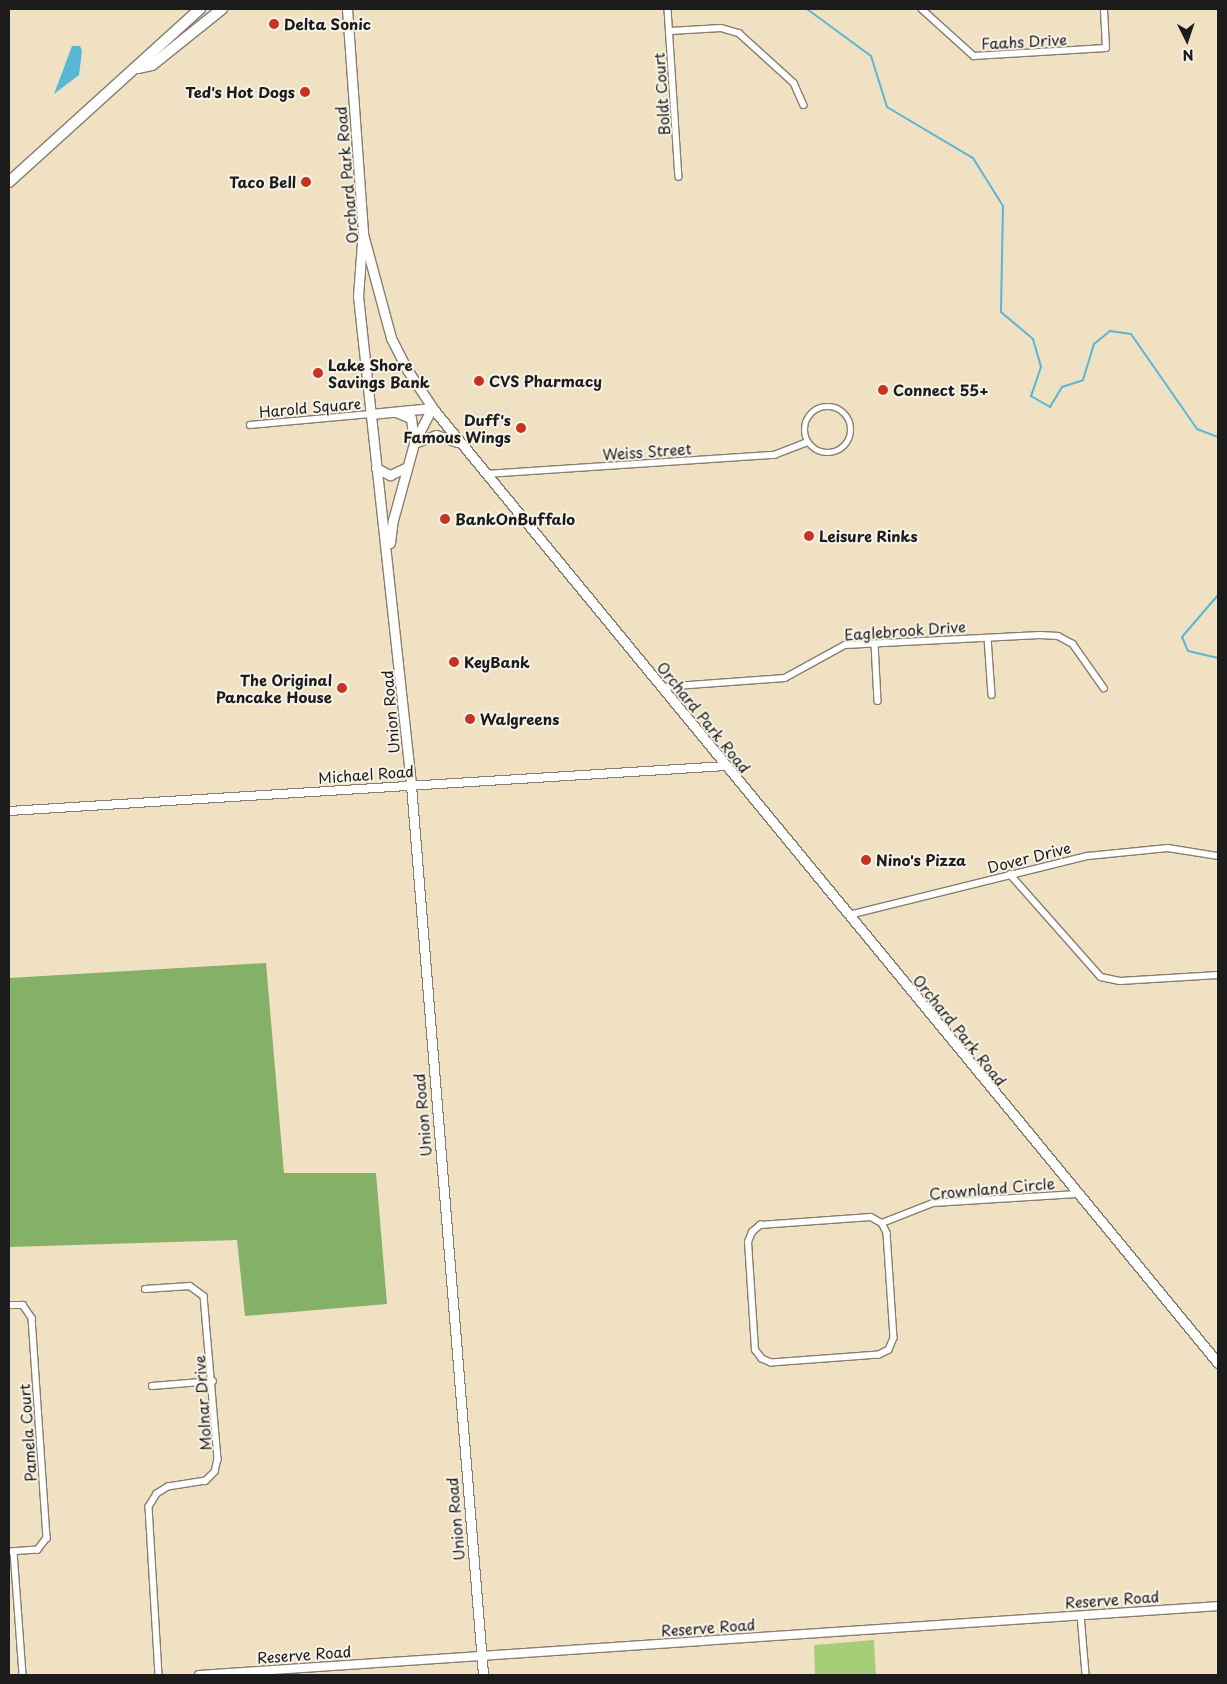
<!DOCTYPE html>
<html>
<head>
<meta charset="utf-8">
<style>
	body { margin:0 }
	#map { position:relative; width:1227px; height:1684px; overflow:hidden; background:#f1e1c3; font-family:"Playpen Sans",sans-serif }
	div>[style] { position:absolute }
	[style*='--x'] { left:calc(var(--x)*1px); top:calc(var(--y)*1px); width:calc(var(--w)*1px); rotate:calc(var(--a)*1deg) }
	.green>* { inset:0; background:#a7cd78 }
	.forest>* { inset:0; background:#85b068 }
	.water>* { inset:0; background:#58b6d6 }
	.stream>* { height:2px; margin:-1px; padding:0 1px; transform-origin:1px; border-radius:1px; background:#58b6d6 }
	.roads { filter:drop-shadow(1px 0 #867e70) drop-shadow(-1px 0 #867e70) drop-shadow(0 1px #867e70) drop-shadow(0 -1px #867e70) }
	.minor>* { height:5.5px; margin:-2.75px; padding:0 2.75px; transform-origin:2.75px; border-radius:2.75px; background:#fff }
	.minor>.ring { margin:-2.75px; padding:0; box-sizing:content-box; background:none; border:5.5px solid #fff; border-radius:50% }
	.tertiary>* { height:8px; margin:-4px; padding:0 4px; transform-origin:4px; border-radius:4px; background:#fff }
	.secondary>* { height:9px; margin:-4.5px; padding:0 4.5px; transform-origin:4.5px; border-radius:4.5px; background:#fff }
	.trunk>* { height:10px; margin:-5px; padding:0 5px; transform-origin:5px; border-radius:5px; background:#fff }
	.dots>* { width:14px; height:14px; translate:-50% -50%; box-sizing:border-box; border:2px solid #f7f3e8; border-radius:50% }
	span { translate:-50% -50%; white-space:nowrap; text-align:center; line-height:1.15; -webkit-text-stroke:4px #f7f3e8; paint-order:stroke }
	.poi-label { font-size:15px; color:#1c1c1c; font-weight:700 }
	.left { translate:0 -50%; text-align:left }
	.right { translate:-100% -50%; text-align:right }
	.street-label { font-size:15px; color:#1c1c1c }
	.frame { position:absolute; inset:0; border:10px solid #1c1c1c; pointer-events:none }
	.north { position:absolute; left:1162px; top:15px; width:50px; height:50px; -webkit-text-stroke:4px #f7f3e8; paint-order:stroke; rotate:176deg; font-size:14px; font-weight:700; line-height:20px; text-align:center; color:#1c1c1c }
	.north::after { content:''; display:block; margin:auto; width:18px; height:22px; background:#1c1c1c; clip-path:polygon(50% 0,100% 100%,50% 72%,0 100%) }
</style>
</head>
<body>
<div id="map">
	<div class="green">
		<div style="clip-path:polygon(874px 1640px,876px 1675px,815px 1675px,814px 1645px)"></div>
	</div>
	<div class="forest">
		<div style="clip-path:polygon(266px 963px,284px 1173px,376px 1173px,387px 1304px,245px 1316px,237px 1240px,9px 1247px,9px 978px)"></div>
	</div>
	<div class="water">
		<div style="clip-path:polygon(72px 46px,80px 46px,82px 51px,79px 75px,54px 94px)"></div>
	</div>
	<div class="stream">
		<div style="--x:807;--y:9;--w:79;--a:36.3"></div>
		<div style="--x:871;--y:56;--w:53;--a:72.6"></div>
		<div style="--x:887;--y:107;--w:100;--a:30.7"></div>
		<div style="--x:973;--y:158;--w:57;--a:58"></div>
		<div style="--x:1003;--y:206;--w:106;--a:91.1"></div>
		<div style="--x:1001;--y:312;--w:42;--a:40.2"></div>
		<div style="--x:1033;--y:339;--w:29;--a:74"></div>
		<div style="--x:1041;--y:367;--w:31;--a:109"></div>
		<div style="--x:1031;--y:396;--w:22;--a:30"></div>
		<div style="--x:1050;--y:407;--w:23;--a:-59"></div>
		<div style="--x:1062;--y:387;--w:22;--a:-18"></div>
		<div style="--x:1083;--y:380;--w:38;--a:-73"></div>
		<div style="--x:1094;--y:344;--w:21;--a:-39"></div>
		<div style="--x:1110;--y:331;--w:21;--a:8"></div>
		<div style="--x:1131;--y:334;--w:116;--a:55.2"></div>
		<div style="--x:1197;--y:429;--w:22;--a:21"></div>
		<div style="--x:1218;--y:595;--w:55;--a:130.6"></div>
		<div style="--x:1182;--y:637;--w:15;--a:67"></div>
		<div style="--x:1188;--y:651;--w:31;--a:13"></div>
	</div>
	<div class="roads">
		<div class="minor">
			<div style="--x:668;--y:9;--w:168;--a:86.3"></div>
			<div style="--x:922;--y:9;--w:70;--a:42.1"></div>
			<div style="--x:974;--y:56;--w:132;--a:-3.5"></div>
			<div style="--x:1106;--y:48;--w:39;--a:-93"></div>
			<div style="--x:670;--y:31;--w:51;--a:-3.4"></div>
			<div style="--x:721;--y:28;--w:19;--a:16"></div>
			<div style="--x:739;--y:33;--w:74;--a:42.3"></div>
			<div style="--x:794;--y:83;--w:24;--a:66"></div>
			<div class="ring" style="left:805px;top:407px;width:40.5px;height:40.5px"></div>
			<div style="--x:250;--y:425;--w:121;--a:-5.2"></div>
			<div style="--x:486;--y:474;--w:289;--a:-3.8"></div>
			<div style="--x:774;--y:455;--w:36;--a:-21"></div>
			<div style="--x:988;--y:638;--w:57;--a:86"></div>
			<div style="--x:875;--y:644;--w:57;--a:87"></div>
			<div style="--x:662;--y:687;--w:123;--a:-4.2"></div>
			<div style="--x:785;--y:678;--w:68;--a:-28.8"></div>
			<div style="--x:845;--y:645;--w:195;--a:-2.9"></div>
			<div style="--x:1040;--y:635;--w:18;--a:3"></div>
			<div style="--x:1058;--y:636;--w:17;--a:28"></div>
			<div style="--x:1073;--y:644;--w:54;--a:54.8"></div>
			<div style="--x:1010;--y:874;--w:137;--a:48.5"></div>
			<div style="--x:1101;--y:977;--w:19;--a:12"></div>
			<div style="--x:1120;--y:981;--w:98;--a:-3.5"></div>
			<div style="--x:849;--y:915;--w:246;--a:-13.9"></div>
			<div style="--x:1088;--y:856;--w:80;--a:-5.7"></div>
			<div style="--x:1168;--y:848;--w:51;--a:9.1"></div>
			<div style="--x:882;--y:1223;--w:11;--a:63"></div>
			<div style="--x:887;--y:1233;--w:105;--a:86.2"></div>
			<div style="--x:894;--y:1338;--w:13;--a:113"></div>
			<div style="--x:889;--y:1350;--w:11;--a:153"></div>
			<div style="--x:879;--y:1355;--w:108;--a:175.8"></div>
			<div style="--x:771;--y:1363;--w:10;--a:-156"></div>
			<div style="--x:762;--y:1359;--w:11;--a:-128"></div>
			<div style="--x:755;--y:1350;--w:108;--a:-93.7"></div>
			<div style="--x:748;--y:1242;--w:11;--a:-68"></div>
			<div style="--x:752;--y:1232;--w:11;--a:-41"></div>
			<div style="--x:760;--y:1225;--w:111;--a:-4.1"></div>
			<div style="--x:871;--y:1217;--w:13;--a:29"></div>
			<div style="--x:882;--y:1223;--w:55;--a:-21.4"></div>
			<div style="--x:933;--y:1203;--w:144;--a:-3.6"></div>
			<div style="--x:145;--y:1289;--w:45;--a:-3.8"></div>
			<div style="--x:190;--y:1286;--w:17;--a:36"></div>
			<div style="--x:204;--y:1296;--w:164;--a:85.1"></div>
			<div style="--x:218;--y:1459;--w:13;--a:103"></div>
			<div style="--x:215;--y:1472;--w:13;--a:135"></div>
			<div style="--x:206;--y:1481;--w:38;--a:171"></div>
			<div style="--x:168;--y:1487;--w:13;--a:148"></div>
			<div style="--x:157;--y:1494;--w:15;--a:122"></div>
			<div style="--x:149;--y:1507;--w:168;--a:86.6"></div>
			<div style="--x:9;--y:1305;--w:14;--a:0"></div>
			<div style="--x:23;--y:1305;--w:16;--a:55"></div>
			<div style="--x:32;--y:1318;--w:221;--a:86.1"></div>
			<div style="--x:47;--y:1538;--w:15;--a:127"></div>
			<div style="--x:38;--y:1550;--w:29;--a:176"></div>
			<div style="--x:152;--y:1386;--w:61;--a:-4.7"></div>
			<div style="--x:14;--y:1552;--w:123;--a:85.8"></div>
			<div style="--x:1081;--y:1615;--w:60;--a:85.2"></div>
		</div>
		<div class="tertiary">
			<div style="--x:9;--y:811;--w:718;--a:-3.59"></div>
			<div style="--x:199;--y:1675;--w:1021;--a:-3.87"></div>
		</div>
		<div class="secondary">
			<div style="--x:347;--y:9;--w:226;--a:85.9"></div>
			<div style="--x:363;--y:234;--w:108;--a:74.9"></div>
			<div style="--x:391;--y:338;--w:37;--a:63"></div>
			<div style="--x:408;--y:371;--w:47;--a:56.3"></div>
			<div style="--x:434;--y:410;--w:1234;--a:50.56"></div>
			<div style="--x:362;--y:242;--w:54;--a:94.2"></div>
			<div style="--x:358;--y:296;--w:492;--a:83.8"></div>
			<div style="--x:411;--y:785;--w:893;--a:85.37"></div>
			<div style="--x:396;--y:412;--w:16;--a:22"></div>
			<div style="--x:411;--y:418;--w:23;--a:83"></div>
			<div style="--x:371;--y:414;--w:61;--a:-5.6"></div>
			<div style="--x:414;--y:443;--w:23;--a:-20"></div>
			<div style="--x:436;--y:435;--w:23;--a:18"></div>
			<div style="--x:376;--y:468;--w:16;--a:27"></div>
			<div style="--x:390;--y:475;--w:19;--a:-25"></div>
			<div style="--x:390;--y:543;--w:23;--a:-83"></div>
			<div style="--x:393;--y:520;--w:80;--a:-74.7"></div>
			<div style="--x:414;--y:443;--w:39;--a:-63"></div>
		</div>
		<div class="trunk">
			<div style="--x:138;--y:68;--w:14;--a:-12"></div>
			<div style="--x:152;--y:65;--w:90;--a:-38.7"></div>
			<div style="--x:9;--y:182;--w:258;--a:-42.2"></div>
		</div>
	</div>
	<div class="dots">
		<div style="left:274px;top:24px;background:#c8321e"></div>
		<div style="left:305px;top:92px;background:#c8321e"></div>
		<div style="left:306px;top:182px;background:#c8321e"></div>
		<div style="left:318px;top:373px;background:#c8321e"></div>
		<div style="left:479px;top:381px;background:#c8321e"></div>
		<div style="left:883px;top:390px;background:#c8321e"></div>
		<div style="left:521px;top:428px;background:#c8321e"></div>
		<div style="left:445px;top:519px;background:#c8321e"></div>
		<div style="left:809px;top:536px;background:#c8321e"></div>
		<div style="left:454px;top:662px;background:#c8321e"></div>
		<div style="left:342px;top:688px;background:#c8321e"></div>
		<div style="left:470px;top:719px;background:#c8321e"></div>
		<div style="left:866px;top:860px;background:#c8321e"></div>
	</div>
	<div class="poi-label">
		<span class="left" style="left:284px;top:24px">Delta Sonic</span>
		<span class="right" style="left:295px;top:92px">Ted's Hot Dogs</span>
		<span class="right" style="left:296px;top:182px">Taco Bell</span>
		<span class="left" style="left:328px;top:373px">Lake Shore<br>Savings Bank</span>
		<span class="left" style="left:489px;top:381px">CVS Pharmacy</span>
		<span class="left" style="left:893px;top:390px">Connect 55+</span>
		<span class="right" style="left:511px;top:428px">Duff's<br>Famous Wings</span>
		<span class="left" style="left:455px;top:519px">BankOnBuffalo</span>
		<span class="left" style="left:819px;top:536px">Leisure Rinks</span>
		<span class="left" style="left:464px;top:662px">KeyBank</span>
		<span class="right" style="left:332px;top:688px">The Original<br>Pancake House</span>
		<span class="left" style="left:480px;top:719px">Walgreens</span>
		<span class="left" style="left:876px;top:860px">Nino's Pizza</span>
	</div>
	<div class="street-label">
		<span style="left:1024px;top:41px;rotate:-3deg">Faahs Drive</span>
		<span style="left:661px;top:94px;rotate:-94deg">Boldt Court</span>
		<span style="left:346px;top:175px;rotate:-95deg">Orchard Park Road</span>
		<span style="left:310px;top:407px;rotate:-5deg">Harold Square</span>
		<span style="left:647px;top:451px;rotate:-4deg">Weiss Street</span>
		<span style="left:905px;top:630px;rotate:-4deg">Eaglebrook Drive</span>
		<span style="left:390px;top:712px;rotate:-95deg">Union Road</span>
		<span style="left:704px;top:717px;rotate:51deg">Orchard Park Road</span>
		<span style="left:366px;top:774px;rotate:-4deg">Michael Road</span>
		<span style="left:1029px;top:857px;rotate:-14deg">Dover Drive</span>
		<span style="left:960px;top:1030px;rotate:51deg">Orchard Park Road</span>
		<span style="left:422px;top:1115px;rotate:-95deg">Union Road</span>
		<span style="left:992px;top:1188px;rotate:-5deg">Crownland Circle</span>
		<span style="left:202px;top:1403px;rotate:-94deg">Molnar Drive</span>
		<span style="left:27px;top:1433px;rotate:-94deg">Pamela Court</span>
		<span style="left:455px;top:1519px;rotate:-95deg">Union Road</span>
		<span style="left:1112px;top:1599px;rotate:-4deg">Reserve Road</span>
		<span style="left:708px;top:1627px;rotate:-4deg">Reserve Road</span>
		<span style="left:304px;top:1654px;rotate:-4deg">Reserve Road</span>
	</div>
	<div class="frame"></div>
	<div class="north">N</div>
</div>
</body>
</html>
